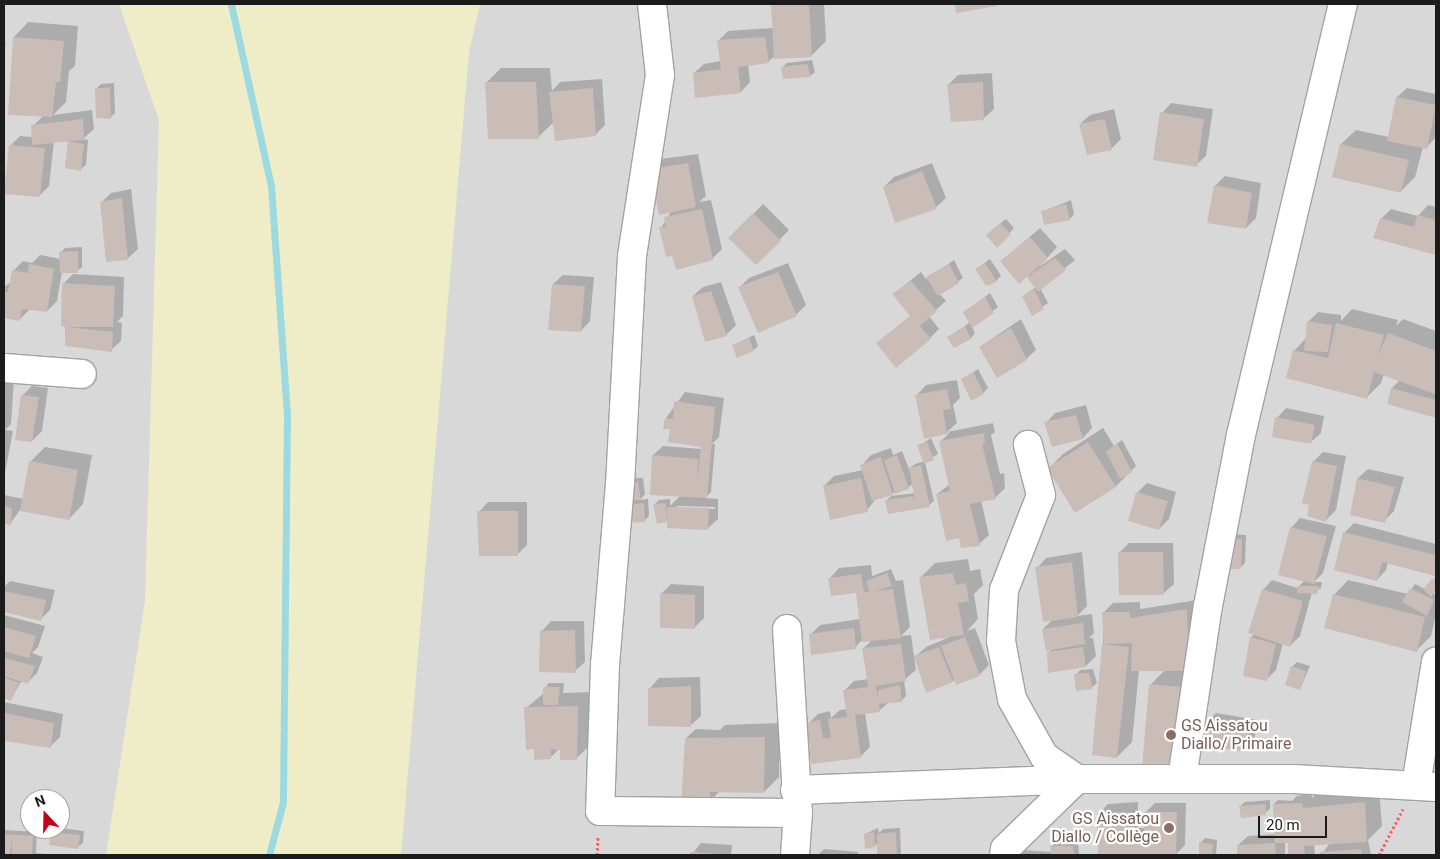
<!DOCTYPE html>
<html>
<head>
<meta charset="utf-8">
<style>
	body { margin:0 }
	#map { position:relative; width:1440px; height:859px; overflow:hidden; background:#eee7df; font-family:Roboto,sans-serif }
	div>[style] { position:absolute }
	[style*='--x'] { left:calc(var(--x)*1px); top:calc(var(--y)*1px); width:calc(var(--w)*1px); rotate:calc(var(--a)*1deg) }
	.residential>* { inset:0; background:#d9d8d8 }
	.farmland>* { inset:0; background:#efedc8 }
	.shadow>* { inset:0; background:#0003 }
	.stream>* { height:7px; margin:-3.5px; padding:0 3.5px; transform-origin:3.5px; border-radius:3.5px; background:#9cd9e0 }
	.building>* { inset:0; background:#cabcb6 }
	.path>* { height:3px; margin-top:-1.5px; transform-origin:0; background:repeating-linear-gradient(90deg,#ff5f63 0 2.5px,transparent 0 5px) }
	.roads { filter:drop-shadow(1px 0 #a2a2a2) drop-shadow(-1px 0 #a2a2a2) drop-shadow(0 1px #a2a2a2) drop-shadow(0 -1px #a2a2a2) }
	.minor>* { height:28px; margin:-14px; padding:0 14px; transform-origin:14px; border-radius:14px; background:#fff }
	.dots>* { width:14px; height:14px; translate:-50% -50%; box-sizing:border-box; border:2px solid #fff; border-radius:50% }
	span { translate:-50% -50%; white-space:nowrap; text-align:center; line-height:1.15; -webkit-text-stroke:4.5px #fff; paint-order:stroke }
	.education-label { font-size:16px; color:#785e54 }
	.left { translate:0 -50%; text-align:left }
	.right { translate:-100% -50%; text-align:right }
	.frame { position:absolute; inset:0; border:5px solid #1b1b1b; pointer-events:none }
	.north { position:absolute; left:20px; top:789px; width:50px; height:50px; box-sizing:border-box; background:#fff; border:1px solid #a4a4a4; border-radius:50%; rotate:339deg; font-size:14px; font-weight:700; line-height:20px; text-align:center; color:#1b1b1b }
	.north::after { content:''; display:block; margin:auto; width:18px; height:22px; background:#c60019; clip-path:polygon(50% 0,100% 100%,50% 72%,0 100%) }
	.scale { position:absolute; left:1258px; top:816px; width:69px; height:22px; box-sizing:border-box; border:2px solid #1b1b1b; border-top:0; padding-left:6px; font-size:15px; line-height:18px; white-space:nowrap; color:#1b1b1b; -webkit-text-stroke:4px #fff; paint-order:stroke }
</style>
</head>
<body>
<div id="map">
	<div class="residential">
		<div style="clip-path:polygon(evenodd,4px 4px,1436px 4px,1436px 855px,4px 855px,4px 4px,30px 799px,60px 799px,60px 829px,30px 829px,30px 799px)"></div>
	</div>
	<div class="farmland">
		<div style="clip-path:polygon(119px 4px,480px 4px,469px 52px,401px 855px,106px 855px,145px 601px,159px 120px)"></div>
	</div>
	<div class="shadow">
		<div style="clip-path:polygon(772px 4px,824px 4px,826px 41px,811px 56px,775px 56px,768px 62px,748px 64px,750px 82px,741px 92px,694px 73px,704px 64px,721px 61px,718px 41px,728px 31px,773px 28px)"></div>
		<div style="clip-path:polygon(28px 22px,78px 26px,75px 66px,69px 71px,66px 102px,53px 115px,92px 110px,94px 129px,83px 139px,88px 140px,86px 165px,81px 169px,69px 142px,71px 140px,54px 141px,49px 186px,39px 196px,10px 146px,20px 136px,33px 137px,33px 126px,43px 116px,14px 37px)"></div>
		<div style="clip-path:polygon(4px 41px,6px 41px,4px 55px)"></div>
		<div style="clip-path:polygon(812px 60px,815px 72px,810px 76px,782px 68px,787px 63px)"></div>
		<div style="clip-path:polygon(501px 68px,550px 68px,552px 91px,560px 82px,602px 79px,605px 125px,595px 135px,554px 122px,538px 137px,486px 83px)"></div>
		<div style="clip-path:polygon(992px 73px,994px 109px,984px 118px,948px 85px,958px 75px)"></div>
		<div style="clip-path:polygon(114px 83px,115px 113px,110px 118px,96px 89px,101px 84px)"></div>
		<div style="clip-path:polygon(1407px 88px,1436px 94px,1436px 137px,1426px 148px,1423px 147px,1415px 177px,1400px 192px,1333px 176px,1341px 144px,1356px 130px,1389px 137px,1397px 97px)"></div>
		<div style="clip-path:polygon(1171px 103px,1213px 109px,1206px 156px,1196px 165px,1162px 113px)"></div>
		<div style="clip-path:polygon(1114px 109px,1121px 139px,1111px 149px,1080px 124px,1090px 115px)"></div>
		<div style="clip-path:polygon(698px 154px,706px 196px,699px 202px,711px 200px,722px 249px,712px 259px,673px 255px,661px 228px,672px 210px,651px 169px,661px 159px)"></div>
		<div style="clip-path:polygon(932px 163px,946px 198px,936px 207px,884px 187px,894px 177px)"></div>
		<div style="clip-path:polygon(1225px 176px,1261px 183px,1256px 218px,1246px 228px,1215px 186px)"></div>
		<div style="clip-path:polygon(131px 189px,138px 249px,128px 258px,107px 261px,101px 203px,111px 193px)"></div>
		<div style="clip-path:polygon(1071px 200px,1074px 214px,1070px 219px,1042px 212px)"></div>
		<div style="clip-path:polygon(763px 204px,789px 230px,756px 264px,730px 238px)"></div>
		<div style="clip-path:polygon(1428px 205px,1436px 207px,1436px 254px,1374px 237px,1381px 219px,1391px 209px,1418px 216px)"></div>
		<div style="clip-path:polygon(1006px 219px,1014px 228px,997px 246px,992px 230px)"></div>
		<div style="clip-path:polygon(1040px 228px,1057px 247px,1039px 267px,1065px 249px,1075px 260px,1040px 288px,1048px 303px,1032px 314px,1023px 296px,1036px 287px,1028px 275px,1002px 261px)"></div>
		<div style="clip-path:polygon(82px 247px,82px 267px,77px 271px,62px 272px,57px 301px,47px 311px,30px 309px,20px 319px,4px 317px,4px 287px,11px 282px,13px 271px,23px 261px,32px 263px,40px 255px,61px 259px,60px 253px,65px 248px)"></div>
		<div style="clip-path:polygon(990px 259px,1001px 276px,996px 281px,976px 269px)"></div>
		<div style="clip-path:polygon(954px 260px,963px 278px,940px 294px,946px 301px,929px 316px,939px 329px,930px 338px,878px 343px,911px 315px,894px 294px,921px 272px,926px 279px)"></div>
		<div style="clip-path:polygon(788px 263px,806px 305px,796px 315px,740px 287px,749px 278px)"></div>
		<div style="clip-path:polygon(73px 274px,124px 277px,123px 316px,117px 322px,122px 323px,121px 341px,111px 350px,66px 345px,63px 284px)"></div>
		<div style="clip-path:polygon(563px 275px,594px 277px,590px 321px,581px 331px,553px 284px)"></div>
		<div style="clip-path:polygon(721px 282px,736px 325px,726px 335px,693px 296px,703px 287px)"></div>
		<div style="clip-path:polygon(990px 293px,998px 307px,972px 327px,975px 333px,971px 338px,954px 346px,949px 338px,970px 322px,965px 312px)"></div>
		<div style="clip-path:polygon(1352px 309px,1398px 320px,1396px 326px,1403px 319px,1436px 331px,1436px 417px,1388px 403px,1392px 388px,1400px 380px,1384px 374px,1381px 383px,1367px 397px,1294px 351px,1306px 338px,1308px 322px,1318px 312px,1341px 315px,1341px 321px)"></div>
		<div style="clip-path:polygon(1021px 319px,1036px 350px,1026px 359px,980px 347px)"></div>
		<div style="clip-path:polygon(754px 335px,758px 346px,754px 350px,734px 345px)"></div>
		<div style="clip-path:polygon(4px 363px,15px 364px,11px 424px,5px 430px,13px 431px,4px 478px)"></div>
		<div style="clip-path:polygon(978px 369px,988px 388px,983px 393px,963px 379px)"></div>
		<div style="clip-path:polygon(957px 380px,960px 398px,953px 405px,957px 423px,947px 432px,993px 423px,995px 432px,991px 435px,1000px 474px,1004px 473px,1005px 488px,995px 498px,981px 500px,989px 535px,979px 544px,960px 537px,937px 494px,950px 484px,941px 441px,950px 432px,925px 437px,917px 395px,926px 385px)"></div>
		<div style="clip-path:polygon(32px 386px,48px 388px,42px 431px,32px 441px,22px 396px)"></div>
		<div style="clip-path:polygon(evenodd,685px 392px,724px 398px,719px 437px,712px 444px,715px 444px,711px 492px,705px 498px,718px 499px,718px 519px,708px 528px,668px 519px,666px 521px,655px 504px,659px 500px,670px 499px,670px 506px,680px 496px,653px 455px,663px 446px,702px 449px,704px 446px,671px 428px,666px 418px,685px 392px,677px 506px,715px 507px,715px 509px,677px 508px,677px 506px)"></div>
		<div style="clip-path:polygon(1086px 405px,1092px 428px,1083px 438px,1053px 446px,1046px 423px,1055px 413px)"></div>
		<div style="clip-path:polygon(1286px 408px,1324px 416px,1321px 433px,1311px 442px,1277px 418px)"></div>
		<div style="clip-path:polygon(1103px 428px,1114px 446px,1122px 440px,1136px 466px,1116px 486px,1075px 511px,1049px 468px,1063px 454px)"></div>
		<div style="clip-path:polygon(931px 438px,938px 454px,925px 462px,934px 501px,929px 505px,886px 501px,891px 496px,915px 493px,913px 483px,908px 488px,876px 499px,867px 510px,824px 486px,834px 476px,863px 470px,862px 465px,871px 455px,891px 448px,893px 455px,902px 451px,911px 474px,910px 468px,915px 464px,925px 461px,919px 446px)"></div>
		<div style="clip-path:polygon(45px 447px,92px 455px,83px 504px,69px 519px,20px 510px,10px 524px,4px 523px,4px 495px,24px 499px,30px 462px)"></div>
		<div style="clip-path:polygon(1323px 452px,1346px 456px,1336px 510px,1326px 520px,1313px 462px)"></div>
		<div style="clip-path:polygon(1368px 469px,1404px 477px,1394px 511px,1384px 521px,1358px 478px)"></div>
		<div style="clip-path:polygon(632px 478px,643px 478px,645px 494px,640px 500px,648px 499px,649px 516px,644px 521px,625px 505px)"></div>
		<div style="clip-path:polygon(1147px 483px,1176px 492px,1169px 519px,1159px 529px,1137px 493px)"></div>
		<div style="clip-path:polygon(488px 502px,527px 502px,527px 545px,518px 554px,479px 512px)"></div>
		<div style="clip-path:polygon(1300px 518px,1336px 526px,1323px 573px,1314px 582px,1322px 582px,1321px 588px,1312px 592px,1300px 636px,1290px 646px,1283px 643px,1276px 670px,1266px 680px,1251px 637px,1255px 634px,1263px 590px,1272px 580px,1297px 588px,1304px 581px,1291px 528px)"></div>
		<div style="clip-path:polygon(1354px 523px,1436px 544px,1436px 573px,1388px 562px,1386px 570px,1377px 580px,1344px 533px)"></div>
		<div style="clip-path:polygon(1233px 534px,1246px 535px,1245px 563px,1240px 568px)"></div>
		<div style="clip-path:polygon(1129px 543px,1173px 543px,1174px 584px,1164px 593px,1119px 553px)"></div>
		<div style="clip-path:polygon(1082px 552px,1087px 606px,1077px 616px,1092px 614px,1094px 633px,1089px 638px,1093px 638px,1096px 656px,1086px 666px,1049px 672px,1048px 653px,1053px 648px,1043px 629px,1053px 619px,1037px 568px,1046px 558px)"></div>
		<div style="clip-path:polygon(968px 559px,970px 571px,980px 569px,983px 585px,974px 594px,978px 619px,967px 631px,975px 628px,989px 665px,979px 675px,952px 681px,916px 656px,926px 647px,952px 636px,920px 578px,935px 563px)"></div>
		<div style="clip-path:polygon(871px 565px,872px 576px,891px 569px,896px 581px,903px 580px,910px 627px,901px 636px,911px 635px,916px 670px,904px 680px,906px 696px,901px 701px,889px 702px,879px 711px,865px 713px,870px 747px,860px 757px,813px 763px,808px 724px,818px 714px,830px 711px,831px 718px,840px 710px,847px 709px,845px 690px,854px 681px,868px 679px,863px 649px,872px 640px,861px 641px,855px 648px,810px 635px,820px 625px,860px 619px,857px 592px,830px 578px,839px 568px)"></div>
		<div style="clip-path:polygon(1436px 577px,1433px 593px,1436px 595px,1436px 614px,1431px 636px,1417px 650px,1334px 595px,1348px 580px,1408px 594px,1415px 584px,1425px 589px)"></div>
		<div style="clip-path:polygon(10px 581px,55px 590px,50px 610px,40px 620px,4px 611px,4px 587px)"></div>
		<div style="clip-path:polygon(671px 584px,704px 586px,704px 618px,694px 628px,661px 594px)"></div>
		<div style="clip-path:polygon(1197px 600px,1199px 660px,1180px 670px,1195px 673px,1173px 769px,1150px 685px,1165px 670px,1139px 670px,1132px 742px,1117px 757px,1103px 645px,1104px 612px,1113px 603px,1140px 602px,1140px 609px)"></div>
		<div style="clip-path:polygon(4px 615px,45px 626px,38px 647px,32px 653px,43px 657px,37px 673px,28px 682px,22px 680px,11px 699px,4px 696px)"></div>
		<div style="clip-path:polygon(551px 621px,584px 621px,585px 662px,575px 671px,542px 631px)"></div>
		<div style="clip-path:polygon(1297px 662px,1310px 666px,1300px 689px,1292px 667px)"></div>
		<div style="clip-path:polygon(1093px 669px,1097px 683px,1092px 687px,1076px 675px,1080px 670px)"></div>
		<div style="clip-path:polygon(700px 677px,701px 716px,691px 725px,650px 688px,659px 678px)"></div>
		<div style="clip-path:polygon(548px 683px,564px 683px,563px 693px,592px 692px,591px 744px,576px 759px,561px 747px,550px 758px,535px 747px,526px 708px,544px 693px)"></div>
		<div style="clip-path:polygon(4px 702px,63px 714px,60px 737px,50px 747px,4px 740px)"></div>
		<div style="clip-path:polygon(1216px 713px,1258px 720px,1254px 741px,1244px 751px,1206px 723px)"></div>
		<div style="clip-path:polygon(779px 723px,779px 777px,764px 792px,719px 792px,709px 802px,686px 738px,696px 729px,720px 730px,725px 725px)"></div>
		<div style="clip-path:polygon(1379px 788px,1382px 826px,1368px 840px,1371px 855px,1321px 855px,1330px 843px,1314px 844px,1315px 855px,1290px 855px,1289px 840px,1285px 842px,1285px 855px,1238px 855px,1238px 845px,1248px 836px,1276px 834px,1274px 804px,1278px 800px,1292px 801px,1297px 796px,1312px 794px,1312px 798px,1316px 794px)"></div>
		<div style="clip-path:polygon(1270px 800px,1270px 809px,1265px 813px,1240px 806px,1245px 802px)"></div>
		<div style="clip-path:polygon(1138px 802px,1138px 828px,1145px 828px,1146px 812px,1155px 803px,1186px 803px,1185px 845px,1176px 854px,1116px 855px,1118px 853px,1099px 813px,1108px 804px)"></div>
		<div style="clip-path:polygon(60px 828px,84px 831px,83px 843px,78px 847px,52px 832px)"></div>
		<div style="clip-path:polygon(878px 828px,879px 833px,883px 829px,900px 828px,901px 855px,888px 855px,878px 842px,875px 846px,865px 834px)"></div>
		<div style="clip-path:polygon(4px 830px,37px 832px,36px 853px,57px 855px,4px 855px)"></div>
		<div style="clip-path:polygon(1205px 838px,1217px 840px,1216px 855px,1200px 855px,1200px 843px)"></div>
		<div style="clip-path:polygon(1056px 842px,1078px 842px,1079px 854px,1017px 855px,1022px 850px,1052px 852px,1051px 847px)"></div>
		<div style="clip-path:polygon(701px 843px,732px 845px,731px 855px,691px 855px)"></div>
		<div style="clip-path:polygon(824px 849px,858px 852px,858px 855px,818px 855px)"></div>
	</div>
	<div class="stream">
		<div style="--x:231;--y:4;--w:186;--a:77.6"></div>
		<div style="--x:271;--y:186;--w:228;--a:86"></div>
		<div style="--x:287;--y:413;--w:389;--a:90.6"></div>
		<div style="--x:283;--y:802;--w:55;--a:104.8"></div>
	</div>
	<div class="building">
		<div style="clip-path:polygon(771px 4px,809px 4px,812px 57px,774px 59px)"></div>
		<div style="clip-path:polygon(955px 4px,996px 4px,997px 6px,956px 13px)"></div>
		<div style="clip-path:polygon(13px 37px,64px 41px,60px 82px,56px 82px,52px 117px,8px 115px)"></div>
		<div style="clip-path:polygon(765px 37px,769px 63px,738px 67px,741px 93px,695px 98px,693px 73px,721px 69px,717px 40px)"></div>
		<div style="clip-path:polygon(807px 64px,811px 77px,783px 79px,781px 67px)"></div>
		<div style="clip-path:polygon(485px 82px,536px 82px,539px 139px,488px 139px)"></div>
		<div style="clip-path:polygon(983px 82px,984px 120px,951px 122px,947px 84px)"></div>
		<div style="clip-path:polygon(110px 87px,111px 119px,96px 118px,95px 89px)"></div>
		<div style="clip-path:polygon(593px 88px,596px 136px,555px 141px,549px 92px)"></div>
		<div style="clip-path:polygon(1396px 97px,1436px 105px,1427px 149px,1387px 141px)"></div>
		<div style="clip-path:polygon(1160px 112px,1204px 119px,1197px 167px,1153px 160px)"></div>
		<div style="clip-path:polygon(83px 119px,84px 140px,32px 145px,31px 125px)"></div>
		<div style="clip-path:polygon(1105px 119px,1112px 150px,1087px 155px,1079px 124px)"></div>
		<div style="clip-path:polygon(68px 141px,84px 144px,81px 171px,65px 168px)"></div>
		<div style="clip-path:polygon(1340px 144px,1409px 160px,1401px 193px,1332px 177px)"></div>
		<div style="clip-path:polygon(9px 145px,45px 148px,40px 197px,4px 194px)"></div>
		<div style="clip-path:polygon(688px 163px,696px 207px,659px 215px,650px 169px)"></div>
		<div style="clip-path:polygon(922px 171px,937px 209px,895px 223px,883px 187px)"></div>
		<div style="clip-path:polygon(1214px 185px,1252px 193px,1246px 229px,1207px 223px)"></div>
		<div style="clip-path:polygon(122px 198px,128px 260px,106px 262px,100px 202px)"></div>
		<div style="clip-path:polygon(1066px 204px,1070px 220px,1044px 225px,1041px 211px)"></div>
		<div style="clip-path:polygon(702px 209px,713px 260px,676px 270px,672px 256px,666px 257px,659px 227px,666px 227px,664px 217px)"></div>
		<div style="clip-path:polygon(753px 213px,781px 241px,756px 265px,728px 238px)"></div>
		<div style="clip-path:polygon(1417px 215px,1436px 220px,1436px 255px,1373px 238px,1380px 218px,1414px 227px)"></div>
		<div style="clip-path:polygon(1000px 223px,1011px 234px,997px 248px,986px 235px)"></div>
		<div style="clip-path:polygon(1030px 237px,1048px 258px,1019px 284px,1000px 261px)"></div>
		<div style="clip-path:polygon(78px 251px,78px 273px,60px 273px,59px 252px)"></div>
		<div style="clip-path:polygon(1055px 258px,1066px 270px,1038px 292px,1027px 277px)"></div>
		<div style="clip-path:polygon(985px 263px,997px 282px,986px 286px,975px 269px)"></div>
		<div style="clip-path:polygon(29px 264px,54px 269px,47px 312px,22px 309px,20px 321px,4px 318px,4px 292px,8px 292px,12px 270px,28px 273px)"></div>
		<div style="clip-path:polygon(949px 264px,959px 283px,938px 296px,926px 277px)"></div>
		<div style="clip-path:polygon(778px 272px,797px 316px,758px 333px,738px 287px)"></div>
		<div style="clip-path:polygon(911px 281px,937px 311px,920px 326px,931px 339px,896px 368px,876px 343px,910px 316px,892px 294px)"></div>
		<div style="clip-path:polygon(62px 283px,115px 286px,113px 327px,68px 327px,113px 332px,112px 352px,65px 346px,66px 327px,61px 326px)"></div>
		<div style="clip-path:polygon(552px 284px,585px 286px,581px 332px,548px 330px)"></div>
		<div style="clip-path:polygon(1034px 289px,1044px 309px,1032px 316px,1022px 296px)"></div>
		<div style="clip-path:polygon(711px 291px,727px 336px,705px 342px,692px 296px)"></div>
		<div style="clip-path:polygon(985px 297px,994px 313px,972px 328px,963px 312px)"></div>
		<div style="clip-path:polygon(1307px 321px,1332px 325px,1328px 352px,1304px 351px)"></div>
		<div style="clip-path:polygon(1336px 323px,1384px 335px,1378px 356px,1388px 333px,1436px 351px,1435px 394px,1374px 372px,1367px 399px,1286px 378px,1293px 350px,1328px 358px)"></div>
		<div style="clip-path:polygon(965px 326px,971px 339px,954px 348px,947px 337px)"></div>
		<div style="clip-path:polygon(1011px 328px,1027px 360px,997px 378px,979px 347px)"></div>
		<div style="clip-path:polygon(749px 338px,754px 351px,737px 358px,732px 345px)"></div>
		<div style="clip-path:polygon(973px 372px,984px 394px,971px 401px,961px 379px)"></div>
		<div style="clip-path:polygon(1391px 388px,1436px 400px,1436px 418px,1387px 404px)"></div>
		<div style="clip-path:polygon(947px 389px,951px 409px,943px 410px,947px 434px,924px 439px,915px 395px)"></div>
		<div style="clip-path:polygon(21px 395px,39px 397px,32px 442px,15px 440px)"></div>
		<div style="clip-path:polygon(674px 401px,715px 407px,707px 498px,650px 495px,652px 455px,698px 459px,697px 482px,701px 447px,668px 442px,670px 429px,663px 429px,665px 418px,673px 419px)"></div>
		<div style="clip-path:polygon(1076px 415px,1083px 439px,1052px 447px,1044px 422px)"></div>
		<div style="clip-path:polygon(1275px 417px,1315px 425px,1311px 444px,1272px 437px)"></div>
		<div style="clip-path:polygon(984px 433px,985px 443px,982px 444px,996px 499px,970px 504px,980px 546px,961px 548px,959px 538px,946px 541px,936px 494px,950px 491px,939px 441px)"></div>
		<div style="clip-path:polygon(927px 442px,934px 460px,924px 464px,917px 445px)"></div>
		<div style="clip-path:polygon(1088px 442px,1116px 487px,1075px 513px,1047px 468px)"></div>
		<div style="clip-path:polygon(1117px 443px,1132px 472px,1120px 479px,1106px 452px)"></div>
		<div style="clip-path:polygon(897px 455px,909px 489px,895px 494px,884px 460px)"></div>
		<div style="clip-path:polygon(881px 457px,893px 495px,872px 501px,860px 465px)"></div>
		<div style="clip-path:polygon(29px 461px,78px 470px,69px 520px,20px 511px)"></div>
		<div style="clip-path:polygon(1312px 461px,1337px 466px,1326px 522px,1307px 516px,1309px 505px,1302px 503px)"></div>
		<div style="clip-path:polygon(921px 465px,930px 507px,888px 514px,885px 500px,913px 496px,915px 501px,909px 468px)"></div>
		<div style="clip-path:polygon(861px 478px,868px 512px,830px 520px,823px 486px)"></div>
		<div style="clip-path:polygon(1357px 478px,1395px 487px,1385px 523px,1350px 515px)"></div>
		<div style="clip-path:polygon(626px 482px,638px 482px,641px 500px,627px 501px)"></div>
		<div style="clip-path:polygon(1136px 492px,1168px 501px,1159px 530px,1128px 521px)"></div>
		<div style="clip-path:polygon(644px 503px,645px 522px,624px 523px,623px 505px)"></div>
		<div style="clip-path:polygon(666px 503px,667px 522px,657px 524px,653px 504px)"></div>
		<div style="clip-path:polygon(4px 506px,12px 508px,11px 525px,4px 524px)"></div>
		<div style="clip-path:polygon(667px 507px,709px 508px,708px 530px,667px 528px)"></div>
		<div style="clip-path:polygon(477px 511px,518px 511px,518px 556px,479px 556px)"></div>
		<div style="clip-path:polygon(1290px 527px,1327px 536px,1314px 584px,1278px 575px)"></div>
		<div style="clip-path:polygon(1343px 532px,1436px 555px,1435px 576px,1382px 562px,1377px 581px,1334px 570px)"></div>
		<div style="clip-path:polygon(1227px 538px,1242px 539px,1241px 569px,1226px 569px)"></div>
		<div style="clip-path:polygon(1118px 552px,1163px 552px,1164px 595px,1119px 595px)"></div>
		<div style="clip-path:polygon(1072px 562px,1078px 617px,1043px 622px,1035px 567px)"></div>
		<div style="clip-path:polygon(887px 573px,892px 586px,870px 592px,866px 581px)"></div>
		<div style="clip-path:polygon(953px 573px,956px 585px,966px 583px,969px 601px,958px 603px,964px 635px,930px 640px,919px 577px)"></div>
		<div style="clip-path:polygon(861px 574px,864px 592px,893px 589px,901px 638px,862px 642px,856px 593px,831px 596px,828px 578px)"></div>
		<div style="clip-path:polygon(1432px 579px,1436px 582px,1436px 590px,1431px 597px,1423px 589px)"></div>
		<div style="clip-path:polygon(1297px 586px,1319px 586px,1317px 594px,1297px 593px)"></div>
		<div style="clip-path:polygon(1410px 588px,1434px 600px,1427px 616px,1402px 602px)"></div>
		<div style="clip-path:polygon(1262px 589px,1303px 601px,1290px 647px,1248px 633px)"></div>
		<div style="clip-path:polygon(4px 591px,46px 600px,41px 621px,4px 612px)"></div>
		<div style="clip-path:polygon(660px 593px,695px 595px,695px 629px,660px 628px)"></div>
		<div style="clip-path:polygon(1333px 594px,1425px 617px,1417px 652px,1324px 628px)"></div>
		<div style="clip-path:polygon(1187px 609px,1189px 671px,1131px 671px,1132px 643px,1104px 644px,1102px 612px,1130px 612px,1130px 618px)"></div>
		<div style="clip-path:polygon(1083px 623px,1085px 644px,1046px 651px,1042px 629px)"></div>
		<div style="clip-path:polygon(4px 627px,36px 636px,29px 658px,4px 651px)"></div>
		<div style="clip-path:polygon(854px 628px,856px 649px,811px 655px,809px 634px)"></div>
		<div style="clip-path:polygon(575px 630px,576px 673px,539px 672px,540px 631px)"></div>
		<div style="clip-path:polygon(965px 637px,980px 676px,956px 685px,941px 646px)"></div>
		<div style="clip-path:polygon(1250px 637px,1276px 644px,1267px 681px,1243px 676px)"></div>
		<div style="clip-path:polygon(901px 644px,906px 681px,876px 686px,878px 698px,878px 690px,900px 685px,902px 702px,879px 704px,880px 712px,855px 715px,861px 758px,811px 764px,807px 723px,820px 720px,823px 738px,831px 738px,828px 719px,847px 717px,843px 690px,868px 687px,862px 648px)"></div>
		<div style="clip-path:polygon(1102px 644px,1129px 647px,1117px 758px,1092px 755px)"></div>
		<div style="clip-path:polygon(939px 647px,953px 682px,926px 693px,914px 656px)"></div>
		<div style="clip-path:polygon(1083px 647px,1086px 667px,1048px 673px,1047px 652px)"></div>
		<div style="clip-path:polygon(4px 658px,35px 666px,28px 684px,4px 676px)"></div>
		<div style="clip-path:polygon(1291px 666px,1306px 671px,1300px 690px,1285px 685px)"></div>
		<div style="clip-path:polygon(1089px 673px,1093px 689px,1076px 691px,1074px 674px)"></div>
		<div style="clip-path:polygon(4px 677px,19px 683px,11px 701px,4px 698px)"></div>
		<div style="clip-path:polygon(1149px 684px,1180px 687px,1174px 771px,1142px 768px)"></div>
		<div style="clip-path:polygon(691px 686px,691px 727px,648px 726px,648px 688px)"></div>
		<div style="clip-path:polygon(543px 687px,560px 687px,558px 705px,543px 705px)"></div>
		<div style="clip-path:polygon(578px 706px,577px 760px,560px 760px,560px 750px,551px 749px,551px 759px,534px 760px,534px 749px,526px 750px,524px 707px)"></div>
		<div style="clip-path:polygon(4px 713px,54px 723px,51px 748px,4px 741px)"></div>
		<div style="clip-path:polygon(1205px 723px,1249px 729px,1245px 752px,1201px 745px)"></div>
		<div style="clip-path:polygon(765px 737px,764px 793px,710px 792px,710px 803px,681px 806px,685px 738px)"></div>
		<div style="clip-path:polygon(1365px 802px,1367px 842px,1304px 846px,1305px 855px,1288px 855px,1288px 843px,1275px 843px,1273px 804px,1302px 803px,1303px 808px)"></div>
		<div style="clip-path:polygon(1266px 804px,1266px 815px,1241px 818px,1239px 806px)"></div>
		<div style="clip-path:polygon(1129px 812px,1129px 837px,1144px 838px,1144px 812px,1177px 812px,1176px 855px,1098px 854px,1097px 813px)"></div>
		<div style="clip-path:polygon(51px 832px,80px 835px,78px 849px,49px 845px)"></div>
		<div style="clip-path:polygon(874px 832px,875px 847px,865px 849px,864px 834px)"></div>
		<div style="clip-path:polygon(896px 832px,897px 855px,877px 855px,877px 834px)"></div>
		<div style="clip-path:polygon(4px 834px,33px 836px,32px 855px,12px 855px,12px 838px,10px 855px,4px 855px)"></div>
		<div style="clip-path:polygon(1199px 842px,1213px 844px,1212px 855px,1199px 855px)"></div>
		<div style="clip-path:polygon(1275px 843px,1276px 855px,1237px 855px,1237px 845px)"></div>
		<div style="clip-path:polygon(1050px 846px,1073px 846px,1074px 855px,1051px 855px)"></div>
		<div style="clip-path:polygon(1361px 849px,1362px 855px,1320px 855px,1319px 852px)"></div>
		<div style="clip-path:polygon(690px 852px,719px 854px,719px 855px,689px 855px)"></div>
	</div>
	<div class="path">
		<div style="--x:597;--y:855;--w:19;--a:-87"></div>
		<div style="--x:1379;--y:855;--w:52;--a:-62.4"></div>
	</div>
	<div class="roads">
		<div class="minor">
			<div style="--x:652;--y:4;--w:71;--a:83.6"></div>
			<div style="--x:660;--y:75;--w:183;--a:98.8"></div>
			<div style="--x:632;--y:256;--w:227;--a:93"></div>
			<div style="--x:620;--y:483;--w:182;--a:94.7"></div>
			<div style="--x:605;--y:664;--w:147;--a:91.9"></div>
			<div style="--x:600;--y:811;--w:198;--a:0.6"></div>
			<div style="--x:4;--y:368;--w:78;--a:4.4"></div>
			<div style="--x:787;--y:629;--w:184;--a:86.6"></div>
			<div style="--x:798;--y:813;--w:42;--a:94.1"></div>
			<div style="--x:1182;--y:779;--w:175;--a:-81.5"></div>
			<div style="--x:1208;--y:606;--w:174;--a:-79.1"></div>
			<div style="--x:1241;--y:435;--w:443;--a:-76.7"></div>
			<div style="--x:1416;--y:785;--w:125;--a:-80.8"></div>
			<div style="--x:795;--y:790;--w:282;--a:-2.2"></div>
			<div style="--x:1077;--y:779;--w:217;--a:0"></div>
			<div style="--x:1294;--y:779;--w:142;--a:3.2"></div>
			<div style="--x:1004;--y:855;--w:6;--a:-81"></div>
			<div style="--x:1005;--y:849;--w:100;--a:-44.2"></div>
			<div style="--x:1077;--y:779;--w:40;--a:-145.1"></div>
			<div style="--x:1044;--y:756;--w:65;--a:-119.3"></div>
			<div style="--x:1012;--y:699;--w:59;--a:-100.7"></div>
			<div style="--x:1001;--y:641;--w:51;--a:-86.6"></div>
			<div style="--x:1004;--y:590;--w:102;--a:-68.7"></div>
			<div style="--x:1041;--y:495;--w:52;--a:-104.6"></div>
		</div>
	</div>
	<div class="dots">
		<div style="left:1171px;top:735px;background:#8d6e63"></div>
		<div style="left:1169px;top:828px;background:#8d6e63"></div>
	</div>
	<div class="education-label">
		<span class="left" style="left:1181px;top:735px">GS Aissatou<br>Diallo/ Primaire</span>
		<span class="right" style="left:1159px;top:828px">GS Aissatou<br>Diallo / Collège</span>
	</div>
	<div class="frame"></div>
	<div class="north">N</div>
	<div class="scale">20 m</div>
</div>
</body>
</html>
